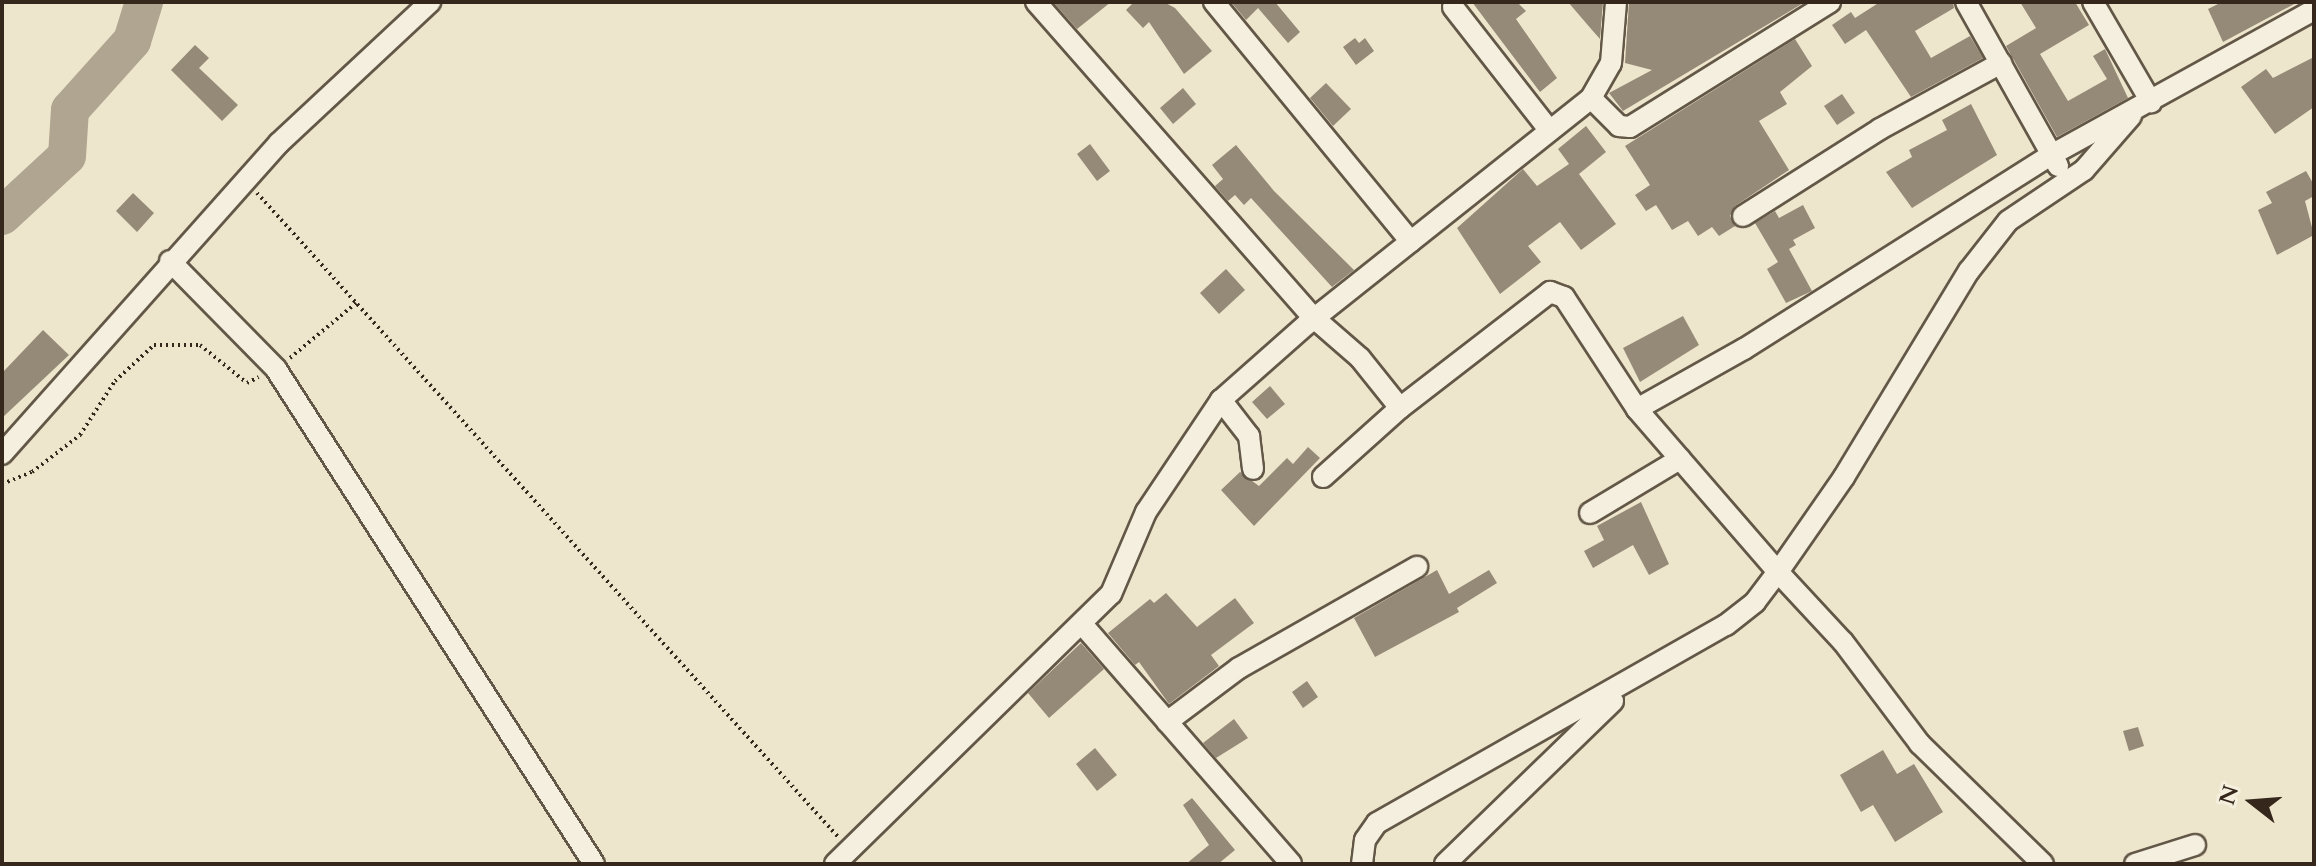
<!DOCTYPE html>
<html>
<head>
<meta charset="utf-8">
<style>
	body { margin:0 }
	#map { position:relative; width:2316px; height:866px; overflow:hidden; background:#eee6cc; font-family:Cardo,serif }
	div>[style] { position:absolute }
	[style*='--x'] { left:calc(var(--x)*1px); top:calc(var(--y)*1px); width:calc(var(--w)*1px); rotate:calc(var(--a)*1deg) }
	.river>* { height:38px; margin:-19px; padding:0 19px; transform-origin:19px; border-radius:19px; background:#afa590 }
	.building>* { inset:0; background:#958a77 }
	.path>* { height:4px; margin-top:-2px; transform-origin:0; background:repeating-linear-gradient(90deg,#35271b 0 2px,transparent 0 6px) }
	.roads { filter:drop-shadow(2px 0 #635747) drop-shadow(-2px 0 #635747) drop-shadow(0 2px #635747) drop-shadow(0 -2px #635747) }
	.minor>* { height:20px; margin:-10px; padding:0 10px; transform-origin:10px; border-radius:10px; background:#f4efde }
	span { translate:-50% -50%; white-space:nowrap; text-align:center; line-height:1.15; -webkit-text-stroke:8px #f4efde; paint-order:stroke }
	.frame { position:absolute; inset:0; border:4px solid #35271b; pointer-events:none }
	.north { position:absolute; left:2212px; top:762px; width:80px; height:80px; -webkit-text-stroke:6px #f4efde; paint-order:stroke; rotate:287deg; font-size:22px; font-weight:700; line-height:32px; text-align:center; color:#35271b }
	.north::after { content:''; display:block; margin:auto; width:28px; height:36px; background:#35271b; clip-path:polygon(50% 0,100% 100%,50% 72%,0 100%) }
</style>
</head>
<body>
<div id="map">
	<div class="river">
		<div style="--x:2;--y:216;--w:88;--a:-42.7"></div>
		<div style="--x:67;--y:156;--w:46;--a:-86.3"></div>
		<div style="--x:70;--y:110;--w:93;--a:-48.1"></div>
		<div style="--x:132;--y:41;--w:41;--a:-72.9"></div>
	</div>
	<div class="building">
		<div style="clip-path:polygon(1053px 2px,1111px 2px,1077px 29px)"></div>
		<div style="clip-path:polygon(1134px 2px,1164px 2px,1175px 8px,1212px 51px,1184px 74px,1149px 22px,1143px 28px,1126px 10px)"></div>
		<div style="clip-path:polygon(1231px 2px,1275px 2px,1300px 32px,1288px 43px,1258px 8px,1246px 20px)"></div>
		<div style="clip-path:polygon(1472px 2px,1517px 2px,1526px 11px,1516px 19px,1557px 78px,1540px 92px)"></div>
		<div style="clip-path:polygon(1568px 2px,1603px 2px,1600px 39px,1592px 30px)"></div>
		<div style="clip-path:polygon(1629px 2px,1805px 2px,1623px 111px,1609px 93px,1652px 70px,1625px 63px)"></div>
		<div style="clip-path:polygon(1880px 2px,1953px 2px,1954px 8px,1915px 31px,1931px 58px,1970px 36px,1983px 58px,1911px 97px,1866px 30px,1845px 44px,1832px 25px,1851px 12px,1855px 18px)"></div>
		<div style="clip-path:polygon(2020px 2px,2075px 2px,2089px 25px,2040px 54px,2068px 101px,2107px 79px,2093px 56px,2105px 49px,2128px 98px,2057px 137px,2006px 46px,2036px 28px)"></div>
		<div style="clip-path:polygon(2222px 2px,2298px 2px,2223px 42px,2208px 9px)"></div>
		<div style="clip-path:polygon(1355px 38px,1359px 43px,1365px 38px,1374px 51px,1356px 65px,1343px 47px)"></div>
		<div style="clip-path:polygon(1795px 39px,1812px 66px,1780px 92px,1787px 104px,1759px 121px,1789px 170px,1735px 206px,1730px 216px,1735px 226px,1719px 236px,1712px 227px,1698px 236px,1688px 221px,1672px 230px,1656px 205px,1646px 211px,1635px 195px,1650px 185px,1625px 146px)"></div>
		<div style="clip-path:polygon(195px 45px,209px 58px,199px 68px,238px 105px,222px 121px,171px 70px)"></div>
		<div style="clip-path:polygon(2314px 57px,2314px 107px,2275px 134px,2241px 87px,2266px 69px,2273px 78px)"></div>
		<div style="clip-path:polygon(1326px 83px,1351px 109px,1333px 126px,1310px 98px)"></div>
		<div style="clip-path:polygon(1183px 88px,1196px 104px,1173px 124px,1160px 108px)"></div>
		<div style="clip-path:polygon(1842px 94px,1855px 113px,1837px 125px,1824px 106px)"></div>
		<div style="clip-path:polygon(1971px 104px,1997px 155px,1912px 208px,1886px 172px,1912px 157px,1909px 150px,1947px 130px,1942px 120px)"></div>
		<div style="clip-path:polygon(1586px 126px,1606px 152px,1579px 174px,1616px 224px,1581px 250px,1560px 222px,1528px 246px,1541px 262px,1500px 294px,1457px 228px,1523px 169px,1537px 186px,1569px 164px,1558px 149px)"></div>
		<div style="clip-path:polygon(1090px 144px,1110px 171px,1097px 181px,1077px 154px)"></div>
		<div style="clip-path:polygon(1236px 145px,1274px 191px,1354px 270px,1332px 287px,1251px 198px,1244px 205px,1235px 195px,1228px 201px,1215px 186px,1223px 179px,1212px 165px)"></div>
		<div style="clip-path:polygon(2306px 171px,2314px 185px,2314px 196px,2305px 201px,2314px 235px,2277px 255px,2258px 210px,2272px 203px,2266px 192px)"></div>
		<div style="clip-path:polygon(133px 193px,154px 213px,137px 232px,116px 211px)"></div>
		<div style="clip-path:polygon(1803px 205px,1815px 228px,1793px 240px,1796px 245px,1789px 249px,1812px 291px,1786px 303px,1767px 269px,1778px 262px,1755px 223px,1775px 211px,1779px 218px)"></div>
		<div style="clip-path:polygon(1226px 269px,1245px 290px,1219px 314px,1200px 293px)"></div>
		<div style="clip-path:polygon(1683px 316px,1699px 345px,1640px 382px,1623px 348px)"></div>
		<div style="clip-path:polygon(43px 330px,69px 355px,2px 418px,2px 373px)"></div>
		<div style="clip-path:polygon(1270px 386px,1285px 404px,1267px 419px,1252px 402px)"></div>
		<div style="clip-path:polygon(1308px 447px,1320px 458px,1254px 526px,1221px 490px,1240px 472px,1259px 486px,1287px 458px,1293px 464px)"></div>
		<div style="clip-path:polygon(1641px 502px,1669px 564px,1649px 575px,1633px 545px,1593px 568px,1584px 551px,1604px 540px,1597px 526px)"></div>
		<div style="clip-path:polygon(1437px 570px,1449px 594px,1489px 570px,1497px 583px,1457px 608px,1459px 612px,1375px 657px,1354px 618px)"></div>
		<div style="clip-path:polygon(1166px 593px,1197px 627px,1235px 598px,1254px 623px,1211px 655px,1219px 666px,1169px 704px,1139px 662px,1135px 665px,1108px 633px,1150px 599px,1154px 603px)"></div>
		<div style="clip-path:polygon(1081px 643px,1104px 669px,1049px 718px,1028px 693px)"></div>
		<div style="clip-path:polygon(1307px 681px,1318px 697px,1303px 708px,1292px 692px)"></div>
		<div style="clip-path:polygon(1234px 719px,1248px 738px,1216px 758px,1203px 743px)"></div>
		<div style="clip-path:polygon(2138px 727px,2144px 746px,2129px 751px,2123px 731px)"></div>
		<div style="clip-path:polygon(1095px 748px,1117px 775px,1097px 791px,1076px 764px)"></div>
		<div style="clip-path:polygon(1883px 750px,1897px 774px,1914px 764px,1943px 812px,1895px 842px,1873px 805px,1861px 812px,1840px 775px)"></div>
		<div style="clip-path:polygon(1192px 798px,1235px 850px,1218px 864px,1186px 864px,1209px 845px,1183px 805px)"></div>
	</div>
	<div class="path">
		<div style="--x:257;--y:193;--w:867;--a:47.94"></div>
		<div style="--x:290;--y:358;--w:86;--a:-39.8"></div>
		<div style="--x:2;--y:484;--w:32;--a:-22"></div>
		<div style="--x:32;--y:472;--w:61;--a:-37.6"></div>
		<div style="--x:80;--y:435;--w:64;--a:-57.1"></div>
		<div style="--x:115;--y:381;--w:53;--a:-42.7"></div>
		<div style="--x:154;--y:345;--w:46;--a:0"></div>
		<div style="--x:200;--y:345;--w:60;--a:39"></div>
		<div style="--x:247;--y:383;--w:13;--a:-27"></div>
	</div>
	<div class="roads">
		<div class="minor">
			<div style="--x:1036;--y:2;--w:421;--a:48.7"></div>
			<div style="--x:1314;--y:318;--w:61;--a:41"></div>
			<div style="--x:1360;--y:358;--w:64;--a:51.3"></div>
			<div style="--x:1400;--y:408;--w:190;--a:-37.7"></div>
			<div style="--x:1550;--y:292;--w:15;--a:20"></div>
			<div style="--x:1564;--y:297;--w:134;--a:56.9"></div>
			<div style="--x:1637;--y:409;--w:123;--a:-29.3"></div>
			<div style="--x:1744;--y:349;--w:365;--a:-32.3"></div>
			<div style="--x:2053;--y:154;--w:298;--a:-28.9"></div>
			<div style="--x:1214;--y:2;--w:310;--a:50.6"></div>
			<div style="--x:1966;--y:2;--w:188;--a:60.7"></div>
			<div style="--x:2093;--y:2;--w:116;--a:59.9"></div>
			<div style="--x:1453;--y:7;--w:157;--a:52"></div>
			<div style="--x:1591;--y:98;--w:40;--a:45"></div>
			<div style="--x:1619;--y:126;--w:11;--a:5"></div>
			<div style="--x:1630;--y:127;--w:236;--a:-32"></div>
			<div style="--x:1743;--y:216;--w:162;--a:-32.4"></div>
			<div style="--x:1880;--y:129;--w:138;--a:-28.6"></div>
			<div style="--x:170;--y:261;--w:151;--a:45.5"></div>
			<div style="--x:276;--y:369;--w:588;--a:57.28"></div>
			<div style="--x:1221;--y:400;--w:46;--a:52.1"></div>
			<div style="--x:1249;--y:436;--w:33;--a:83"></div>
			<div style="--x:2;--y:454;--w:416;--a:-48.3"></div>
			<div style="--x:279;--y:143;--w:207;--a:-43"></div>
			<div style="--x:1323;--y:477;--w:103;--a:-41.9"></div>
			<div style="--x:1590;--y:513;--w:105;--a:-31"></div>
			<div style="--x:1082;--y:624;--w:318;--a:48.9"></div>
			<div style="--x:1167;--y:722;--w:90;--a:-36.9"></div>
			<div style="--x:1239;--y:668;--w:205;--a:-29.6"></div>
			<div style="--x:835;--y:864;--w:386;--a:-44.4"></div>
			<div style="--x:1111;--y:594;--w:89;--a:-66.9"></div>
			<div style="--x:1146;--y:512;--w:135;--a:-56.2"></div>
			<div style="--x:1221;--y:400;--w:115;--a:-41.5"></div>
			<div style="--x:1307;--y:324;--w:363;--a:-38.5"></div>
			<div style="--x:1591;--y:98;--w:40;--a:-60.3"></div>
			<div style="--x:1611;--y:63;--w:61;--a:-85.3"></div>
			<div style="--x:1362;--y:864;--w:24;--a:-83"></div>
			<div style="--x:1365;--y:840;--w:21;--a:-55"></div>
			<div style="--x:1377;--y:823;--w:401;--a:-29.6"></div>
			<div style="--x:1726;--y:625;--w:37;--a:-38"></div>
			<div style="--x:1755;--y:602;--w:38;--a:-53"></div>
			<div style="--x:1778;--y:572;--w:216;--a:-130.9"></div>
			<div style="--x:1445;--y:864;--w:234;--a:-44.1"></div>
			<div style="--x:2043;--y:864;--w:172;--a:-135.7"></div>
			<div style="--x:1920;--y:744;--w:128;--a:-127"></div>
			<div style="--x:1843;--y:642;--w:96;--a:-132.9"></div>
			<div style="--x:1778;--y:572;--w:116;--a:-55.2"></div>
			<div style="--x:1844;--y:477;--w:241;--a:-58.8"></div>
			<div style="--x:1969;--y:271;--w:63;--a:-52"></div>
			<div style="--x:2008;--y:221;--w:92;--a:-33.9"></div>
			<div style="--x:2084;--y:170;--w:72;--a:-49"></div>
			<div style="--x:2135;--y:864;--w:63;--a:-17.6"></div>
		</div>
	</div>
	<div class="frame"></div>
	<div class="north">N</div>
</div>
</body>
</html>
